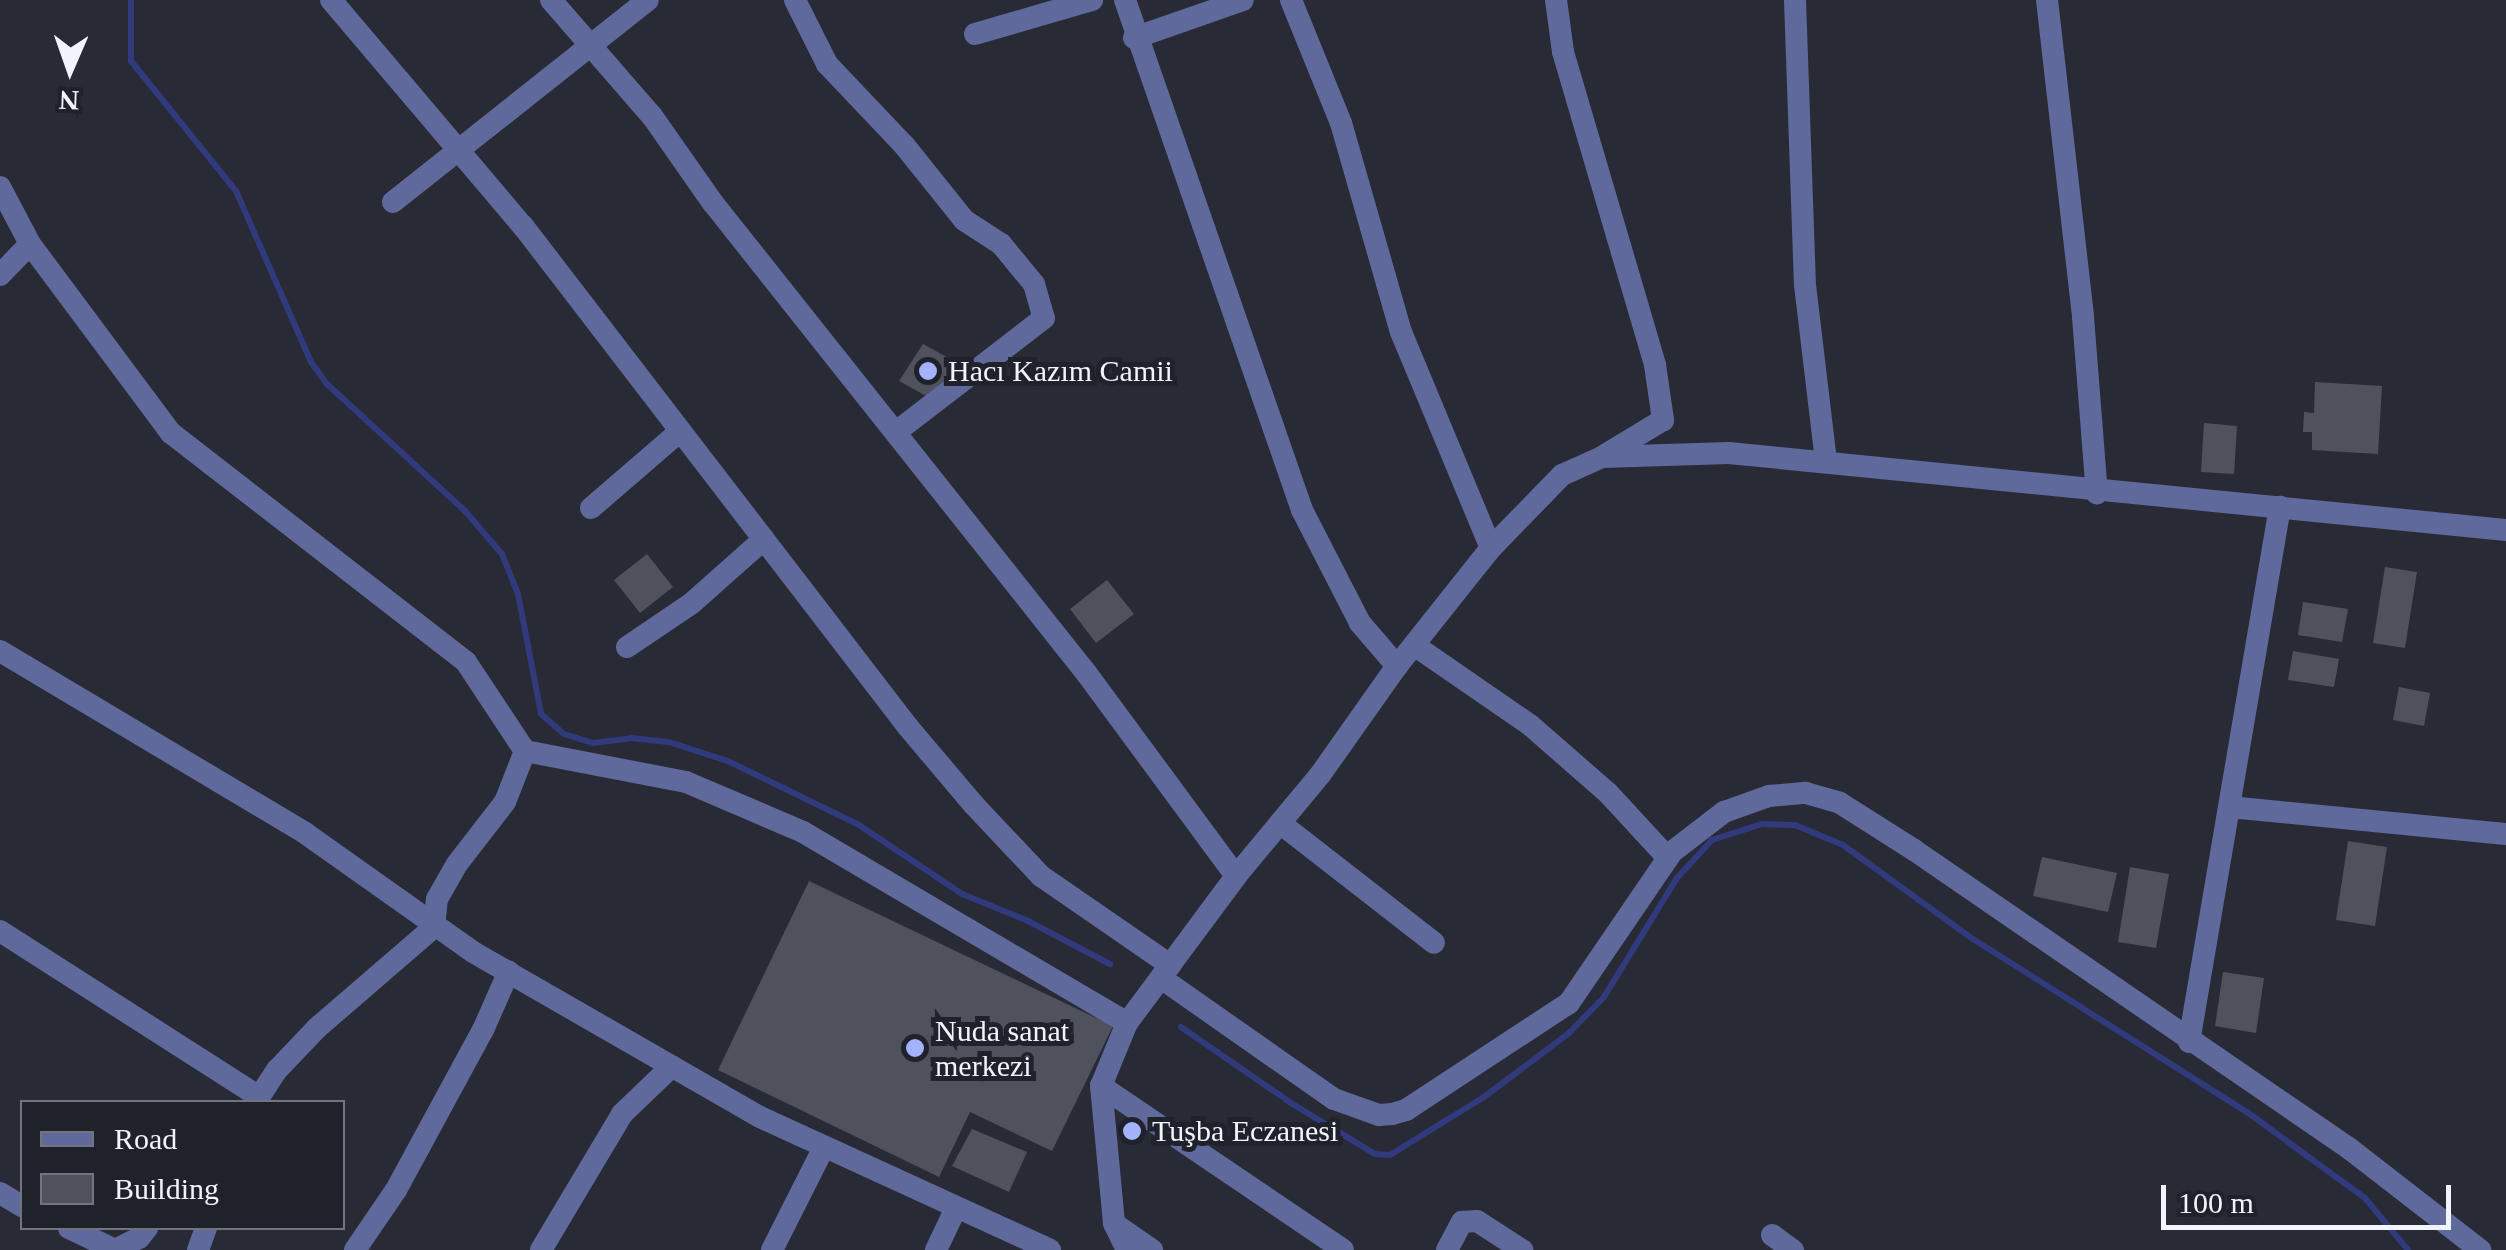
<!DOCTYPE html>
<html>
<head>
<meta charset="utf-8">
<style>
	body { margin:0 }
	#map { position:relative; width:2506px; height:1250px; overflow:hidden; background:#282b35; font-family:"Times New Roman",serif }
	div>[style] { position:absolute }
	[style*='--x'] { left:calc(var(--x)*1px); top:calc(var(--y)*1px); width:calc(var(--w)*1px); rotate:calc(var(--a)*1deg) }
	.stream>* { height:6px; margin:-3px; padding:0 3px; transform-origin:3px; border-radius:3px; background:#323a7e }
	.building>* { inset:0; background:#4f525d }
	.minor>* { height:22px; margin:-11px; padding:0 11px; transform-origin:11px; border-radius:11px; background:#5f699b }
	.dots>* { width:28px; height:28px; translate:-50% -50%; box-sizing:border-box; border:5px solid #1f212b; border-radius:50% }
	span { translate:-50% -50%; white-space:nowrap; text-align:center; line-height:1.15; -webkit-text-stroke:10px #1f212b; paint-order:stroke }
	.poi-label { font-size:30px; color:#f2f4fb }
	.left { translate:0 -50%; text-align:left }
	.legend { position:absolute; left:20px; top:1100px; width:325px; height:130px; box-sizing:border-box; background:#1f212b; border:2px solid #73757e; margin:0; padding:12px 18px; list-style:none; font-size:30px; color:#f2f4fb }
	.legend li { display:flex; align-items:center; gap:20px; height:50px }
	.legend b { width:50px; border:2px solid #73757e }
	.north { position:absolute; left:20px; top:20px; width:100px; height:100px; -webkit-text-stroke:8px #1f212b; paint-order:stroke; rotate:182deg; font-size:28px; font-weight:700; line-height:40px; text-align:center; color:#f2f4fb }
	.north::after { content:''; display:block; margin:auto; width:35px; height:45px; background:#f2f4fb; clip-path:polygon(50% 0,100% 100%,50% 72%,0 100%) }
	.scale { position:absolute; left:2161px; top:1185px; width:290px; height:45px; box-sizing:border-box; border:5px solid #f2f4fb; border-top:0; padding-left:12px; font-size:30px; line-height:35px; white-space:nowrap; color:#f2f4fb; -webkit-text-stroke:8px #1f212b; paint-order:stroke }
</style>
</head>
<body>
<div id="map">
	<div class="stream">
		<div style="--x:131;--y:0;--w:61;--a:90"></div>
		<div style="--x:131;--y:61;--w:167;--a:51.1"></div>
		<div style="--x:236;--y:191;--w:187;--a:66.3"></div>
		<div style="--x:311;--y:362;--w:27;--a:54"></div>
		<div style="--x:327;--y:384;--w:188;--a:42.6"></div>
		<div style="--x:465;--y:511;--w:57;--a:49.3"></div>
		<div style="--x:502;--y:554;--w:43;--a:68.2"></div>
		<div style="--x:518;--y:594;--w:122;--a:79.1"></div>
		<div style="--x:541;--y:714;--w:30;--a:41"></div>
		<div style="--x:564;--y:734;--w:30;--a:17"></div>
		<div style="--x:593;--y:743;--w:38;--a:-7"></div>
		<div style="--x:631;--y:738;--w:38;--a:6"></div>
		<div style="--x:669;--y:742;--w:62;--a:17.9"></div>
		<div style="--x:728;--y:761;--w:146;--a:26"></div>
		<div style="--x:859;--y:825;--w:124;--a:33.8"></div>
		<div style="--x:962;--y:894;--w:71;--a:22.2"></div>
		<div style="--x:1028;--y:921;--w:93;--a:27.7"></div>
		<div style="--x:1181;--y:1027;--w:134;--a:34.6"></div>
		<div style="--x:1291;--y:1103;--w:98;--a:31.3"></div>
		<div style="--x:1375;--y:1154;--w:15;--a:4"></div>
		<div style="--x:1390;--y:1155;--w:110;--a:-31.7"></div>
		<div style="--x:1484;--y:1097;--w:105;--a:-36.9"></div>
		<div style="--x:1568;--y:1034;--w:52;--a:-45.8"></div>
		<div style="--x:1604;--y:997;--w:140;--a:-58.5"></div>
		<div style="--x:1677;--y:878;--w:52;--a:-47.4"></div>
		<div style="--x:1712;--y:840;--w:52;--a:-17.7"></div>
		<div style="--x:1762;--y:824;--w:33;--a:2"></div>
		<div style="--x:1795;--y:825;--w:52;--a:22.6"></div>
		<div style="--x:1843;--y:845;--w:160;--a:35.9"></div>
		<div style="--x:1973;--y:939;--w:324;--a:32.3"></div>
		<div style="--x:2247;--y:1112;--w:146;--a:36.1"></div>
		<div style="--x:2365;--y:1198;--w:67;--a:50.4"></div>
	</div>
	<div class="building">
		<div style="clip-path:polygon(923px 344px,956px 362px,942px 392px,928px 397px,899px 381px)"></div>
		<div style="clip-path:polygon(2315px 382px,2382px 386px,2378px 454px,2312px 450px,2312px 432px,2303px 432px,2304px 412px,2314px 413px)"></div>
		<div style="clip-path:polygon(2204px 423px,2237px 426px,2234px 474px,2201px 472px)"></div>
		<div style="clip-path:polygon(647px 554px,673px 587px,640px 613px,614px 580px)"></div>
		<div style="clip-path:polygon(2385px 567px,2417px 572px,2405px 648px,2373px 643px)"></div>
		<div style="clip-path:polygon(1107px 580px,1134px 614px,1096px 643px,1070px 609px)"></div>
		<div style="clip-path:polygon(2303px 602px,2348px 609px,2342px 642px,2298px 635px)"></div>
		<div style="clip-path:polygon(2293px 651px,2339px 659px,2334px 687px,2288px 680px)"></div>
		<div style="clip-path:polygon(2399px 687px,2430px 693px,2424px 726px,2393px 720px)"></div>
		<div style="clip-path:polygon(2348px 841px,2387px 847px,2375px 926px,2336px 920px)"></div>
		<div style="clip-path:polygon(2042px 857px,2117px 873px,2108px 912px,2033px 896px)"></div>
		<div style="clip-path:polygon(2130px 867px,2169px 874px,2156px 948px,2118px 942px)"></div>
		<div style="clip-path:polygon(809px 881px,1113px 1026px,1052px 1151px,970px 1112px,939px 1177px,718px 1070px)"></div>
		<div style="clip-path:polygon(2223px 972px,2264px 978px,2256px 1033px,2215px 1026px)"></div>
		<div style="clip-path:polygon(972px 1129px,1027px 1152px,1009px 1192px,952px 1166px)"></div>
	</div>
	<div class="minor">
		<div style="--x:331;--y:0;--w:297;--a:49.7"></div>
		<div style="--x:523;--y:226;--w:632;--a:52.46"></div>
		<div style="--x:908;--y:727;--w:102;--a:49.8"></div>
		<div style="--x:974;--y:805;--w:98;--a:46.7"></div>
		<div style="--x:1041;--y:876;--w:157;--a:34.6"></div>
		<div style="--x:551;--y:0;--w:154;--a:49"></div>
		<div style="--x:652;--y:116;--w:106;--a:55"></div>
		<div style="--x:713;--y:203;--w:601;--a:51.55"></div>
		<div style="--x:1087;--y:674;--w:251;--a:53.6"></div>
		<div style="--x:795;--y:0;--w:72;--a:63.4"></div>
		<div style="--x:827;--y:64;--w:112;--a:46.5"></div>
		<div style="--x:904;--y:145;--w:96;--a:51.3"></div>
		<div style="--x:964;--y:220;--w:44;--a:33"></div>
		<div style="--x:1001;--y:244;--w:52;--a:50.5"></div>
		<div style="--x:1034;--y:284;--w:35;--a:74"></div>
		<div style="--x:1044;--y:318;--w:187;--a:142.4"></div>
		<div style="--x:1125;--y:0;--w:540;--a:70.86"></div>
		<div style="--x:1302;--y:510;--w:127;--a:62.8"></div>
		<div style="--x:1360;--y:623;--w:57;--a:49.3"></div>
		<div style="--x:1291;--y:0;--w:133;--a:67.9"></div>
		<div style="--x:1341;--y:123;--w:217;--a:74"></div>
		<div style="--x:1401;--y:332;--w:234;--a:67.4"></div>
		<div style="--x:1556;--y:0;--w:52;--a:82.3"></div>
		<div style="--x:1563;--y:52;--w:326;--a:73.6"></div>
		<div style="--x:1655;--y:365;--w:56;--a:81.7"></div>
		<div style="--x:1663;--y:420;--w:68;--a:148.9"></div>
		<div style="--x:1795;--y:0;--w:285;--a:88"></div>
		<div style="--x:1805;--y:285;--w:178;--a:83.2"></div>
		<div style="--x:2047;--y:0;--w:319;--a:83.5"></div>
		<div style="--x:2083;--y:317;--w:177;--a:85.5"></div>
		<div style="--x:975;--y:34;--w:122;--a:-16.2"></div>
		<div style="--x:1134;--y:38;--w:115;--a:-19.2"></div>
		<div style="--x:0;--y:187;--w:64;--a:62.2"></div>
		<div style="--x:30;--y:244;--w:236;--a:53.3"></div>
		<div style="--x:171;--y:433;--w:373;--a:37.8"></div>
		<div style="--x:466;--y:662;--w:107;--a:56.5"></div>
		<div style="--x:525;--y:751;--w:164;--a:10.9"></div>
		<div style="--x:686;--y:782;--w:127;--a:23.1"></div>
		<div style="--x:803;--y:832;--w:376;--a:30.5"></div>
		<div style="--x:393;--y:202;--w:325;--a:-38.4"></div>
		<div style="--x:0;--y:275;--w:43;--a:-45.9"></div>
		<div style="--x:591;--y:508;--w:116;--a:-40.8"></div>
		<div style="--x:1414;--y:645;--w:141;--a:34.6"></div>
		<div style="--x:1530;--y:725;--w:103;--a:41.1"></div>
		<div style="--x:1608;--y:793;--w:88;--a:47.3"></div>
		<div style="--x:627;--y:647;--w:78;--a:-34.1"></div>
		<div style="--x:692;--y:603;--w:96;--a:-41.6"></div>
		<div style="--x:0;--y:651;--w:355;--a:30.8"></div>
		<div style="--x:305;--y:833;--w:206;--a:35.3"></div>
		<div style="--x:473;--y:952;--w:331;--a:29.9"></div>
		<div style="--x:760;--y:1117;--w:319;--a:24.6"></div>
		<div style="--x:2230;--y:807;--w:277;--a:5.6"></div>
		<div style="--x:1280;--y:823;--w:195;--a:37.9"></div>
		<div style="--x:0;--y:931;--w:308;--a:32.6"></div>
		<div style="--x:1161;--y:978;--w:211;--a:35"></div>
		<div style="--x:1334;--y:1099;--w:48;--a:19.6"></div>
		<div style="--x:1379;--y:1115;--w:13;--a:-4"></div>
		<div style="--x:1392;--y:1114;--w:15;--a:-16"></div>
		<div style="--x:1406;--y:1110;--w:195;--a:-33.3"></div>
		<div style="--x:1569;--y:1003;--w:183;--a:-55.7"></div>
		<div style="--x:1672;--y:852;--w:66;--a:-37.6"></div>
		<div style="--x:1724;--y:812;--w:48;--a:-19.6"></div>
		<div style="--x:1769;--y:796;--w:37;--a:-5"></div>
		<div style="--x:1806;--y:793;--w:35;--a:16"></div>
		<div style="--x:1840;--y:803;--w:88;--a:32.4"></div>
		<div style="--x:1914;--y:850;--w:529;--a:34.44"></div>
		<div style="--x:2350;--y:1149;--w:165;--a:37.8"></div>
		<div style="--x:2189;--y:1042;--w:543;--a:-80.35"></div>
		<div style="--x:1101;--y:1086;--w:292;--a:34.1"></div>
		<div style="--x:256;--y:1102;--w:38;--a:-57"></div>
		<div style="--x:277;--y:1070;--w:58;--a:-46.4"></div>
		<div style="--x:317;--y:1028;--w:155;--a:-40.8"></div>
		<div style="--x:434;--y:927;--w:28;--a:-84"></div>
		<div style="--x:437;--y:899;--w:40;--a:-60.3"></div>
		<div style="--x:457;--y:864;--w:78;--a:-52.3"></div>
		<div style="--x:505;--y:802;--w:55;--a:-68.6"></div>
		<div style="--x:0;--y:1193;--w:26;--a:31"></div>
		<div style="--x:1116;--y:1225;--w:44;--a:34.8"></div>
		<div style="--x:69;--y:1228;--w:51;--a:25.6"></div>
		<div style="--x:115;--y:1250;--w:27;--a:-27"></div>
		<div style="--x:139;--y:1238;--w:13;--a:-51"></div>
		<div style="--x:1772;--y:1235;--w:26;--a:36"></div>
		<div style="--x:198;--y:1250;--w:23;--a:-70"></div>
		<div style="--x:355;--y:1250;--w:73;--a:-55.7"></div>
		<div style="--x:396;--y:1190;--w:182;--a:-61.5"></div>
		<div style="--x:483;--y:1030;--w:64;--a:-66.2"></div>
		<div style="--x:541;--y:1250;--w:158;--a:-59.2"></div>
		<div style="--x:622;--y:1114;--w:69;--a:-43.8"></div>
		<div style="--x:772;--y:1250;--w:115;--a:-63.2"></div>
		<div style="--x:936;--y:1250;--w:47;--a:-64.5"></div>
		<div style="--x:1127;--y:1250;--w:30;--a:-116"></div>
		<div style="--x:1114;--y:1223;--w:138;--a:-95.4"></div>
		<div style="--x:1101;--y:1086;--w:68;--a:-67.6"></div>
		<div style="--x:1127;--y:1023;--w:183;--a:-53.4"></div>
		<div style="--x:1236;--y:876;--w:131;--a:-50.3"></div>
		<div style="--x:1320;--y:775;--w:133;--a:-54.8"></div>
		<div style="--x:1397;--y:666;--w:151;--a:-51.5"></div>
		<div style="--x:1491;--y:548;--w:102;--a:-45.8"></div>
		<div style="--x:1562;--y:475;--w:44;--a:-24.2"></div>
		<div style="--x:1602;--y:457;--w:127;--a:-1.8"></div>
		<div style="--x:1729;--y:453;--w:781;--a:5.66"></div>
		<div style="--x:1447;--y:1250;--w:32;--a:-62"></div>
		<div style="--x:1462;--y:1222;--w:15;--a:-4"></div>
		<div style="--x:1477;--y:1221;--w:54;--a:32.8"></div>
	</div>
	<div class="dots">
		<div style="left:928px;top:371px;background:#a2b2fd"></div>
		<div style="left:915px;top:1048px;background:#a2b2fd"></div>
		<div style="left:1132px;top:1131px;background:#a2b2fd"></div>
	</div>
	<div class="poi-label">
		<span class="left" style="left:948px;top:371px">Hacı Kazım Camii</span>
		<span class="left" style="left:935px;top:1048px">Nuda sanat<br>merkezi</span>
		<span class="left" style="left:1152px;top:1131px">Tuşba Eczanesi</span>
	</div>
	<ul class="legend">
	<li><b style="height:12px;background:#5f699b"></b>Road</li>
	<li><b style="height:28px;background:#4f525d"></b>Building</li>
	</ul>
	<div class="north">N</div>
	<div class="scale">100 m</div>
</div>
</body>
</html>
